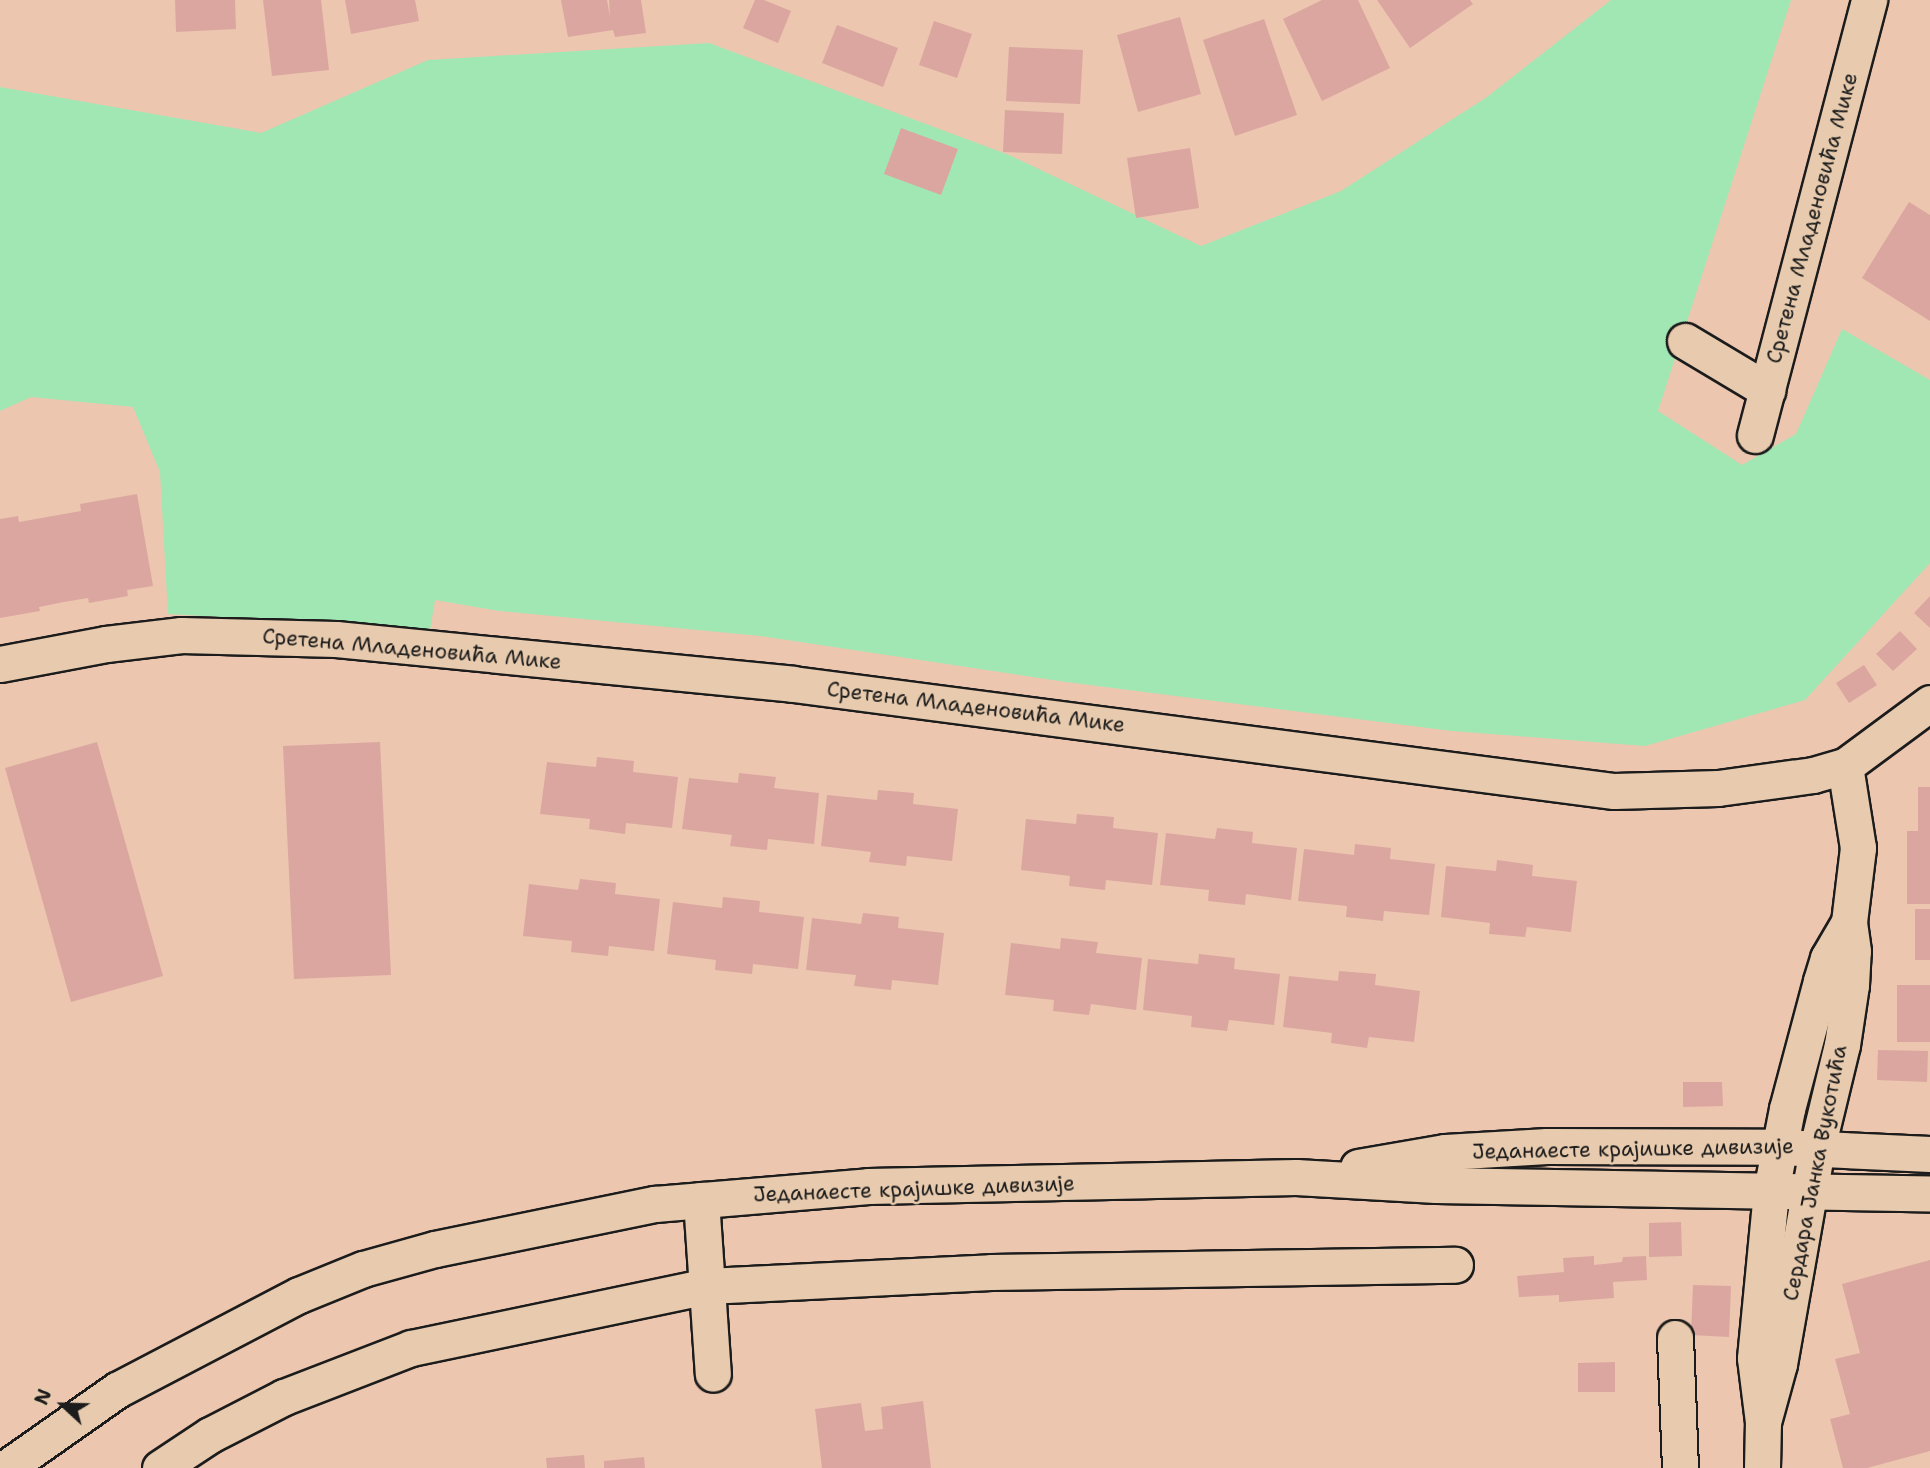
<!DOCTYPE html>
<html>
<head>
<meta charset="utf-8">
<style>
	body { margin:0 }
	#map { position:relative; width:1930px; height:1468px; overflow:hidden; background:#ecc6af; font-family:"Shantell Sans",sans-serif }
	div>[style] { position:absolute }
	[style*='--x'] { left:calc(var(--x)*1px); top:calc(var(--y)*1px); width:calc(var(--w)*1px); rotate:calc(var(--a)*1deg) }
	.green>* { inset:0; background:#a1e7b4 }
	.building>* { inset:0; background:#dba6a0 }
	.roads { filter:drop-shadow(2px 0 #1c1c1c) drop-shadow(-2px 0 #1c1c1c) drop-shadow(0 2px #1c1c1c) drop-shadow(0 -2px #1c1c1c) }
	.minor>* { height:35px; margin:-17.5px; padding:0 17.5px; transform-origin:17.5px; border-radius:17.5px; background:#e8cbae }
	span { translate:-50% -50%; white-space:nowrap; text-align:center; line-height:1.15; -webkit-text-stroke:5px #e8cbae; paint-order:stroke }
	.street-label { font-size:21px; color:#1c1c1c }
	.north { position:absolute; left:28px; top:1370px; width:70px; height:70px; -webkit-text-stroke:5px #e8cbae; paint-order:stroke; rotate:292deg; font-size:19px; font-weight:700; line-height:28px; text-align:center; color:#1c1c1c }
	.north::after { content:''; display:block; margin:auto; width:24px; height:32px; background:#1c1c1c; clip-path:polygon(50% 0,100% 100%,50% 72%,0 100%) }
</style>
</head>
<body>
<div id="map">
	<div class="green">
		<div style="clip-path:polygon(1611px 0,1791px 0,1658px 411px,1742px 465px,1796px 434px,1842px 329px,1930px 380px,1930px 563px,1805px 700px,1645px 746px,1452px 731px,1066px 682px,760px 636px,499px 611px,435px 600px,430px 630px,168px 614px,160px 472px,133px 407px,31px 397px,0 411px,0 87px,261px 133px,428px 60px,709px 43px,1009px 155px,1201px 246px,1341px 191px,1487px 97px)"></div>
	</div>
	<div class="building">
		<div style="clip-path:polygon(175px 0,235px 0,236px 29px,176px 32px)"></div>
		<div style="clip-path:polygon(263px 0,321px 0,329px 70px,272px 76px)"></div>
		<div style="clip-path:polygon(345px 0,415px 0,419px 21px,351px 34px)"></div>
		<div style="clip-path:polygon(561px 0,607px 0,610px 17px,609px 0,641px 0,646px 33px,615px 37px,613px 30px,568px 37px)"></div>
		<div style="clip-path:polygon(755px 0,764px 0,791px 11px,778px 43px,743px 28px)"></div>
		<div style="clip-path:polygon(1322px 0,1358px 0,1390px 68px,1322px 101px,1283px 19px)"></div>
		<div style="clip-path:polygon(1377px 0,1470px 0,1473px 4px,1410px 48px)"></div>
		<div style="clip-path:polygon(1180px 17px,1201px 94px,1138px 112px,1117px 35px)"></div>
		<div style="clip-path:polygon(1264px 19px,1297px 115px,1235px 136px,1203px 40px)"></div>
		<div style="clip-path:polygon(934px 21px,972px 34px,957px 78px,919px 65px)"></div>
		<div style="clip-path:polygon(837px 25px,898px 48px,883px 87px,822px 63px)"></div>
		<div style="clip-path:polygon(1009px 47px,1083px 50px,1080px 104px,1006px 101px)"></div>
		<div style="clip-path:polygon(1005px 110px,1064px 113px,1062px 154px,1003px 152px)"></div>
		<div style="clip-path:polygon(901px 128px,958px 149px,941px 195px,884px 174px)"></div>
		<div style="clip-path:polygon(1190px 148px,1199px 208px,1136px 218px,1127px 158px)"></div>
		<div style="clip-path:polygon(1909px 202px,1930px 215px,1930px 321px,1862px 278px)"></div>
		<div style="clip-path:polygon(137px 494px,153px 586px,127px 590px,128px 596px,89px 603px,88px 598px,64px 602px,39px 607px,40px 611px,0 618px,0 519px,18px 516px,19px 522px,81px 511px,80px 504px)"></div>
		<div style="clip-path:polygon(1930px 596px,1930px 628px,1914px 613px)"></div>
		<div style="clip-path:polygon(1900px 631px,1917px 649px,1893px 671px,1876px 654px)"></div>
		<div style="clip-path:polygon(1864px 665px,1877px 685px,1849px 703px,1836px 683px)"></div>
		<div style="clip-path:polygon(97px 742px,163px 976px,71px 1002px,5px 768px)"></div>
		<div style="clip-path:polygon(380px 742px,391px 975px,294px 979px,283px 746px)"></div>
		<div style="clip-path:polygon(597px 757px,634px 761px,633px 772px,678px 777px,672px 828px,626px 823px,625px 834px,589px 829px,590px 819px,540px 814px,547px 762px,596px 767px)"></div>
		<div style="clip-path:polygon(739px 773px,776px 777px,774px 788px,819px 793px,814px 844px,768px 839px,767px 850px,730px 846px,732px 835px,682px 829px,689px 778px,738px 783px)"></div>
		<div style="clip-path:polygon(1918px 787px,1930px 787px,1930px 904px,1907px 904px,1907px 831px,1918px 831px)"></div>
		<div style="clip-path:polygon(878px 790px,914px 793px,913px 804px,958px 809px,952px 861px,907px 856px,906px 866px,869px 862px,871px 852px,821px 846px,827px 795px,877px 800px)"></div>
		<div style="clip-path:polygon(1077px 814px,1114px 817px,1113px 828px,1158px 833px,1152px 885px,1106px 880px,1105px 890px,1069px 886px,1070px 876px,1021px 870px,1026px 819px,1076px 824px)"></div>
		<div style="clip-path:polygon(1217px 828px,1253px 832px,1252px 843px,1297px 848px,1291px 900px,1246px 894px,1245px 905px,1208px 901px,1209px 890px,1160px 885px,1166px 833px,1215px 839px)"></div>
		<div style="clip-path:polygon(1355px 844px,1391px 848px,1390px 859px,1435px 864px,1429px 915px,1384px 911px,1383px 921px,1346px 917px,1347px 906px,1298px 901px,1304px 849px,1354px 855px)"></div>
		<div style="clip-path:polygon(1497px 860px,1533px 865px,1532px 876px,1577px 881px,1571px 932px,1527px 927px,1525px 937px,1489px 934px,1490px 923px,1441px 917px,1446px 866px,1496px 871px)"></div>
		<div style="clip-path:polygon(580px 879px,616px 883px,615px 894px,660px 899px,654px 951px,609px 946px,608px 956px,571px 952px,572px 941px,523px 936px,529px 884px,578px 890px)"></div>
		<div style="clip-path:polygon(723px 897px,760px 901px,759px 912px,804px 917px,798px 969px,753px 964px,752px 974px,715px 970px,716px 960px,667px 954px,673px 902px,722px 908px)"></div>
		<div style="clip-path:polygon(1915px 909px,1930px 909px,1930px 960px,1915px 960px)"></div>
		<div style="clip-path:polygon(863px 913px,899px 917px,898px 928px,944px 933px,938px 985px,892px 980px,891px 990px,854px 986px,856px 975px,806px 970px,812px 918px,861px 924px)"></div>
		<div style="clip-path:polygon(1061px 938px,1098px 942px,1096px 953px,1142px 958px,1136px 1010px,1091px 1004px,1089px 1015px,1053px 1011px,1054px 1000px,1005px 995px,1011px 943px,1060px 949px)"></div>
		<div style="clip-path:polygon(1199px 954px,1235px 958px,1234px 969px,1280px 974px,1274px 1025px,1229px 1020px,1227px 1031px,1191px 1027px,1192px 1016px,1143px 1010px,1148px 959px,1198px 964px)"></div>
		<div style="clip-path:polygon(1339px 971px,1376px 974px,1375px 985px,1420px 991px,1414px 1042px,1369px 1037px,1367px 1048px,1331px 1043px,1332px 1033px,1283px 1027px,1289px 976px,1338px 981px)"></div>
		<div style="clip-path:polygon(1897px 985px,1930px 985px,1930px 1042px,1897px 1042px)"></div>
		<div style="clip-path:polygon(1878px 1050px,1928px 1051px,1927px 1082px,1877px 1080px)"></div>
		<div style="clip-path:polygon(1683px 1082px,1722px 1082px,1723px 1106px,1683px 1107px)"></div>
		<div style="clip-path:polygon(1681px 1222px,1682px 1256px,1649px 1257px,1649px 1223px)"></div>
		<div style="clip-path:polygon(1594px 1256px,1594px 1265px,1622px 1262px,1623px 1257px,1646px 1256px,1647px 1280px,1613px 1282px,1614px 1298px,1559px 1302px,1559px 1295px,1519px 1297px,1517px 1276px,1564px 1272px,1563px 1258px)"></div>
		<div style="clip-path:polygon(1930px 1260px,1930px 1451px,1867px 1468px,1843px 1468px,1830px 1419px,1850px 1414px,1835px 1359px,1860px 1353px,1842px 1284px)"></div>
		<div style="clip-path:polygon(1693px 1285px,1731px 1286px,1729px 1337px,1691px 1335px)"></div>
		<div style="clip-path:polygon(1615px 1362px,1615px 1392px,1578px 1392px,1578px 1363px)"></div>
		<div style="clip-path:polygon(923px 1401px,931px 1468px,822px 1468px,815px 1409px,861px 1403px,865px 1431px,883px 1429px,881px 1407px)"></div>
		<div style="clip-path:polygon(584px 1455px,585px 1468px,547px 1468px,546px 1458px)"></div>
		<div style="clip-path:polygon(644px 1457px,645px 1468px,604px 1468px,604px 1461px)"></div>
	</div>
	<div class="roads">
		<div class="minor">
			<div style="--x:1685;--y:341;--w:96;--a:30.9"></div>
			<div style="--x:1755;--y:435;--w:450;--a:-75.3"></div>
			<div style="--x:0;--y:664;--w:108;--a:-10.7"></div>
			<div style="--x:106;--y:644;--w:76;--a:-6.8"></div>
			<div style="--x:181;--y:635;--w:155;--a:1.5"></div>
			<div style="--x:336;--y:639;--w:459;--a:5.6"></div>
			<div style="--x:793;--y:684;--w:828;--a:7.43"></div>
			<div style="--x:1614;--y:791;--w:104;--a:-1.7"></div>
			<div style="--x:1718;--y:788;--w:96;--a:-7.8"></div>
			<div style="--x:1813;--y:775;--w:33;--a:-16"></div>
			<div style="--x:1845;--y:766;--w:106;--a:-36.5"></div>
			<div style="--x:1358;--y:1167;--w:88;--a:-9.8"></div>
			<div style="--x:1445;--y:1152;--w:102;--a:-3.4"></div>
			<div style="--x:1547;--y:1146;--w:233;--a:0.2"></div>
			<div style="--x:1780;--y:1147;--w:150;--a:2.7"></div>
			<div style="--x:701;--y:1200;--w:174;--a:86.1"></div>
			<div style="--x:1675;--y:1338;--w:130;--a:87.8"></div>
			<div style="--x:1763;--y:1422;--w:60;--a:-74.6"></div>
			<div style="--x:1779;--y:1364;--w:219;--a:-80"></div>
			<div style="--x:1817;--y:1148;--w:106;--a:-76.4"></div>
			<div style="--x:1842;--y:1045;--w:61;--a:-81.5"></div>
			<div style="--x:1851;--y:985;--w:34;--a:-87"></div>
			<div style="--x:1853;--y:951;--w:29;--a:-98"></div>
			<div style="--x:1849;--y:922;--w:75;--a:-83.1"></div>
			<div style="--x:1858;--y:848;--w:83;--a:-99"></div>
			<div style="--x:6;--y:1468;--w:136;--a:-35.1"></div>
			<div style="--x:117;--y:1390;--w:205;--a:-27.6"></div>
			<div style="--x:299;--y:1295;--w:69;--a:-22.1"></div>
			<div style="--x:363;--y:1269;--w:75;--a:-15.5"></div>
			<div style="--x:435;--y:1249;--w:225;--a:-11.6"></div>
			<div style="--x:655;--y:1204;--w:214;--a:-4.8"></div>
			<div style="--x:868;--y:1186;--w:428;--a:-1.2"></div>
			<div style="--x:1296;--y:1177;--w:140;--a:3.3"></div>
			<div style="--x:1436;--y:1185;--w:494;--a:1"></div>
			<div style="--x:160;--y:1468;--w:60;--a:-33.4"></div>
			<div style="--x:210;--y:1435;--w:83;--a:-27.2"></div>
			<div style="--x:284;--y:1397;--w:136;--a:-21.1"></div>
			<div style="--x:411;--y:1348;--w:302;--a:-11.8"></div>
			<div style="--x:707;--y:1286;--w:284;--a:-2.8"></div>
			<div style="--x:991;--y:1272;--w:464;--a:-0.9"></div>
			<div style="--x:1762;--y:1468;--w:46;--a:-88.8"></div>
			<div style="--x:1763;--y:1422;--w:64;--a:-97.1"></div>
			<div style="--x:1755;--y:1358;--w:168;--a:-84.5"></div>
			<div style="--x:1771;--y:1191;--w:84;--a:-79"></div>
			<div style="--x:1787;--y:1109;--w:132;--a:-75.1"></div>
			<div style="--x:1821;--y:981;--w:24;--a:-73"></div>
			<div style="--x:1828;--y:958;--w:42;--a:-59.7"></div>
		</div>
	</div>
	<div class="street-label">
		<span style="left:1812px;top:218px;rotate:-75deg">Сретена Младеновића Мике</span>
		<span style="left:412px;top:649px;rotate:5deg">Сретена Младеновића Мике</span>
		<span style="left:976px;top:707px;rotate:7deg">Сретена Младеновића Мике</span>
		<span style="left:1633px;top:1149px;rotate:-1deg">Једанаесте крајишке дивизије</span>
		<span style="left:1815px;top:1173px;rotate:-79deg">Сердара Јанка Вукотића</span>
		<span style="left:914px;top:1189px;rotate:-2deg">Једанаесте крајишке дивизије</span>
	</div>
	<div class="north">N</div>
</div>
</body>
</html>
